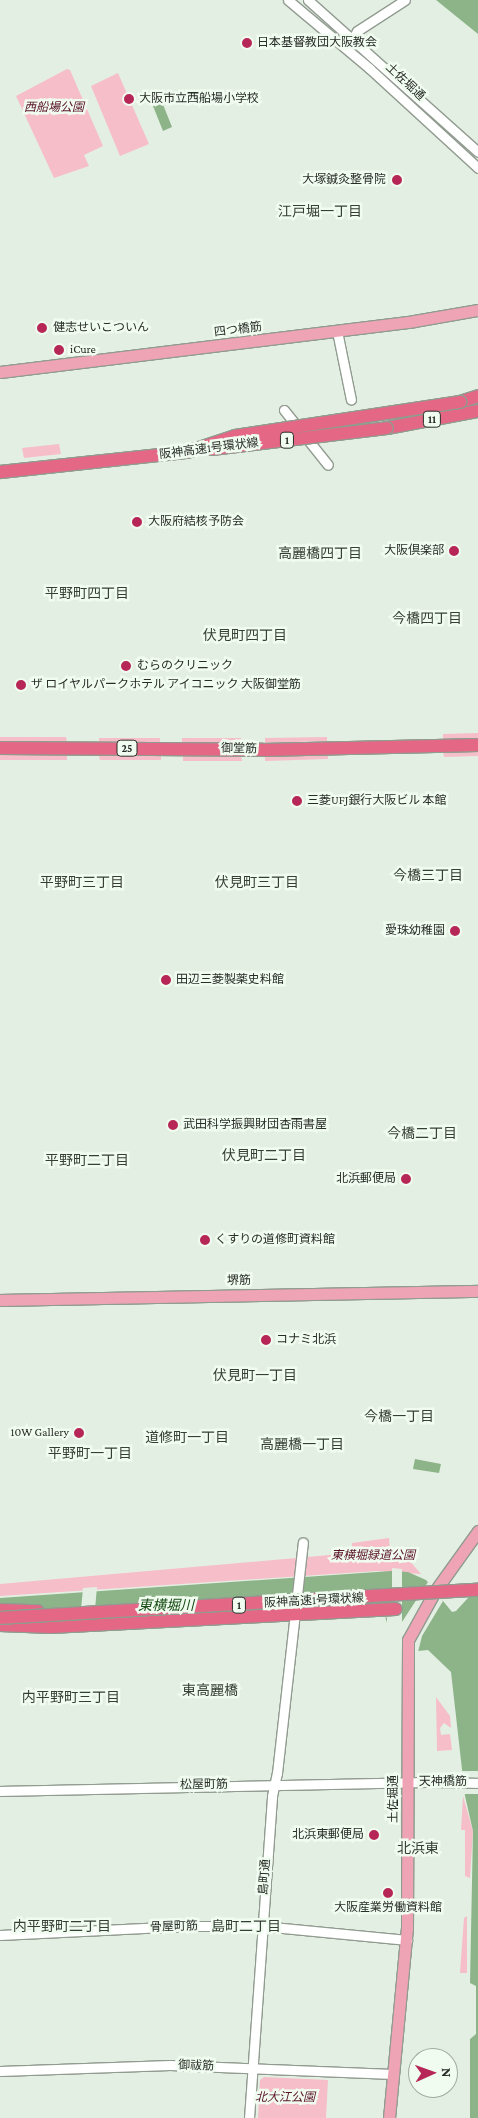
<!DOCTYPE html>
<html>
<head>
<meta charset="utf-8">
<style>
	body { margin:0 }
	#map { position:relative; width:478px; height:2118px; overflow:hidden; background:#e4efe3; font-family:"Crimson Pro","Noto Sans JP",serif }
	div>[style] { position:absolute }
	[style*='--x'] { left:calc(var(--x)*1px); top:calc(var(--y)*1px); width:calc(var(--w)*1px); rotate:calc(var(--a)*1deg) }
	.green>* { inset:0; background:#f6bec8 }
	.water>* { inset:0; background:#8db489 }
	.pier>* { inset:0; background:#e4efe3 }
	.roads { filter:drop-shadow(1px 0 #919b90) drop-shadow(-1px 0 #919b90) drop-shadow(0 1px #919b90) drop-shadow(0 -1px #919b90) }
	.minor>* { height:9px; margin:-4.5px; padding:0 4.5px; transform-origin:4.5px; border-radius:4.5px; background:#fff }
	.major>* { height:11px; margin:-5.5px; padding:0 5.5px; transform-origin:5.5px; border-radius:5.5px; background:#efa4b6 }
	.highway>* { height:12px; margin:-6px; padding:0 6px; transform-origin:6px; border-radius:6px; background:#e56786 }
	.bridges { filter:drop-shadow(1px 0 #919b90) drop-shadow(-1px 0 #919b90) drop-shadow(0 1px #919b90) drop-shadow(0 -1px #919b90) }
	.minor-bridge>* { height:9px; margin:-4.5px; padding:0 4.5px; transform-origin:4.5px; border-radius:4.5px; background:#fff }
	.highway-bridge>* { height:12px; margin:-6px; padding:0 6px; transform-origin:6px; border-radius:6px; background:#e56786 }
	.dots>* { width:14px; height:14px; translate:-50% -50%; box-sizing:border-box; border:2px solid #f1fcf0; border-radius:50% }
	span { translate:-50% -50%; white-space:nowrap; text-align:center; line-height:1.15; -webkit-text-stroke:5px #f1fcf0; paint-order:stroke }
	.shield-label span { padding:1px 4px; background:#f1fcf0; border:1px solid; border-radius:4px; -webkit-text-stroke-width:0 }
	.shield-label { font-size:11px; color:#292d28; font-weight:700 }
	.poi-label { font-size:12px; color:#292d28 }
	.left { translate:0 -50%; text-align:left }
	.right { translate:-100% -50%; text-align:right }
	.street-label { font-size:12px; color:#292d28 }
	.park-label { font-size:12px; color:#591228; font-style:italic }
	.neighbourhood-label { font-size:14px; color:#363e35 }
	.water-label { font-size:14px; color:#174d14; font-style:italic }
	.north { position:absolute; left:408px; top:2048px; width:50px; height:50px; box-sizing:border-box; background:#f1fcf0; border:1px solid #a1a9a0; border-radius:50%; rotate:88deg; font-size:14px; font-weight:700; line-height:20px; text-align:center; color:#292d28 }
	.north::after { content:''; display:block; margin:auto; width:18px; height:22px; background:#b62757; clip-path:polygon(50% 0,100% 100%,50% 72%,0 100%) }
</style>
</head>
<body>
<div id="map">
	<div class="green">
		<div style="clip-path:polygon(67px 69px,70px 70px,103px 146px,84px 155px,89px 166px,54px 178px,16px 96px)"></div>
		<div style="clip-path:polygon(118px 73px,149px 144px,120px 156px,91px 86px)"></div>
		<div style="clip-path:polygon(59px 444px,61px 454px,24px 458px,22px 448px)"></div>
		<div style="clip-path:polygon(478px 733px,478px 738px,443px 739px,443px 734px)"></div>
		<div style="clip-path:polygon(0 737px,66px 737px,67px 742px,0 741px)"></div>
		<div style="clip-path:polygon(327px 737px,327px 741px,265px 743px,265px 738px)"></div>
		<div style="clip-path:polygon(99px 738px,160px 738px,160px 743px,99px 742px)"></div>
		<div style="clip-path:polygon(182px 738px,241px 738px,241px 743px,182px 743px)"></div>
		<div style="clip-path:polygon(478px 751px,478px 756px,444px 757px,443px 752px)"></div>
		<div style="clip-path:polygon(0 755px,67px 755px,67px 760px,0 760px)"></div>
		<div style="clip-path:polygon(328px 755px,328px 759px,265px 761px,265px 757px)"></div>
		<div style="clip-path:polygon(99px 756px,161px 756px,161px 760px,100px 760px)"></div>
		<div style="clip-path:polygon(183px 756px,241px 756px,242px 761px,183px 761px)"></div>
		<div style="clip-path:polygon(389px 1538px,390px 1550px,402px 1552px,421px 1574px,377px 1571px,0 1596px,0 1584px,352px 1553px,352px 1543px)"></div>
		<div style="clip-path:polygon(436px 1697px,450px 1716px,451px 1728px,444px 1723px,440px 1728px,441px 1735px,450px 1734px,452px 1750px,437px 1751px)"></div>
		<div style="clip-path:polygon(463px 1796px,473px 1831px,470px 1878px,465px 1876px,465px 1830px,461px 1830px)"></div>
		<div style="clip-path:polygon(467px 1916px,467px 1973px,460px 1973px,464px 1918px)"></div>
		<div style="clip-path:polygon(264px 2077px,328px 2080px,326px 2118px,258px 2118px,260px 2080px)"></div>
	</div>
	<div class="water">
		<div style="clip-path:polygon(436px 0,478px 0,478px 34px)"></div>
		<div style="clip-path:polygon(162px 102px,172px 127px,163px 131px,153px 106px)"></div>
		<div style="clip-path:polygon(415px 1459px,441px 1464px,439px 1473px,413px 1469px)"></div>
		<div style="clip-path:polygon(391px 1571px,408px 1572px,426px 1580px,452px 1612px,456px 1611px,478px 1587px,478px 2118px,470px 2118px,470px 2039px,476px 2034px,476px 1986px,470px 1983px,473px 1831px,465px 1796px,451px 1672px,428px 1650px,418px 1651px,389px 1630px,385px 1616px,0 1631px,0 1598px)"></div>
	</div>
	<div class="pier">
		<div style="clip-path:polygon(392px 1568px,402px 1569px,402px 1622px,428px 1582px,443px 1601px,422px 1636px,418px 1652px,397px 1639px,387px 1629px,387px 1618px,382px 1615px,392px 1604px)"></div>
		<div style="clip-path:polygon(97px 1587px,93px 1631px,79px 1631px,83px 1588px)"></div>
		<div style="clip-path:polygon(460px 1771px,478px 1771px,478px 1794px,463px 1794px)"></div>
	</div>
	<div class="roads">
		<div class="minor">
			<div style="--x:288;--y:0;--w:106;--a:40"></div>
			<div style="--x:369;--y:68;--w:148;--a:42.5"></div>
			<div style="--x:308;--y:0;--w:228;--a:41.8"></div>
			<div style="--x:349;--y:44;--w:15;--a:-58"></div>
			<div style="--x:357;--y:31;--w:57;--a:-32.9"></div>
			<div style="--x:337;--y:331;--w:70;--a:78.5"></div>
			<div style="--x:284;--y:410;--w:70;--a:51.3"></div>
			<div style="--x:0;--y:1791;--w:432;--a:-1.2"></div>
			<div style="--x:0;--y:1935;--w:185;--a:-2.8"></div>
			<div style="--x:185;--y:1926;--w:77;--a:0"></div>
			<div style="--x:262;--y:1926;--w:146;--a:5.5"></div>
			<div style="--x:0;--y:2071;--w:170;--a:-2"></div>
			<div style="--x:170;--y:2065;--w:223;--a:2.3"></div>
			<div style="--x:249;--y:2118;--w:323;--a:-85.9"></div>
			<div style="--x:272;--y:1796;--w:24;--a:-78"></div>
			<div style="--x:277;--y:1773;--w:232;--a:-83.6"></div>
		</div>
		<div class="major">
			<div style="--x:0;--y:372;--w:417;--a:-7"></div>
			<div style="--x:414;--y:321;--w:65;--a:-9.8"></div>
			<div style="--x:0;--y:1300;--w:478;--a:-1.1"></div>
			<div style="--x:389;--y:2118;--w:190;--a:-84.6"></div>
			<div style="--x:407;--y:1929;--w:289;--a:-89.8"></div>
			<div style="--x:408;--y:1640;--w:56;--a:-61.1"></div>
			<div style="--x:435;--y:1591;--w:74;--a:-54.4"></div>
		</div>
		<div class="highway">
			<div style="--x:460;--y:402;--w:19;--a:-18"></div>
			<div style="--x:387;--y:428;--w:93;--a:-10.6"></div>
			<div style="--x:0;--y:472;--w:188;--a:-6.1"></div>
			<div style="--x:0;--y:748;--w:263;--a:0.4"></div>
			<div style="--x:263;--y:750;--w:215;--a:-1.3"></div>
			<div style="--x:0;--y:1610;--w:38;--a:2"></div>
			<div style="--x:0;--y:1625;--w:51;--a:2.2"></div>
			<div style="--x:51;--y:1627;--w:345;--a:-3"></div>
		</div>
	</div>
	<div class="bridges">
		<div class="minor-bridge">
			<div style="--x:432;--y:1782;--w:46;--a:1.2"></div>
		</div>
		<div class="highway-bridge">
			<div style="--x:212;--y:449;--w:176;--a:-6.8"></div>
			<div style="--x:187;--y:452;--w:51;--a:-18.4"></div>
			<div style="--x:235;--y:436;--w:228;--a:-8.6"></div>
			<div style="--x:0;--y:1618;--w:479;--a:-3.4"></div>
		</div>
	</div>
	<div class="dots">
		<div style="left:247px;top:43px;background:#b62757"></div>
		<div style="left:129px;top:99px;background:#b62757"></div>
		<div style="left:397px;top:180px;background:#b62757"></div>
		<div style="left:42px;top:328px;background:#b62757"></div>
		<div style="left:59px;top:350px;background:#b62757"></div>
		<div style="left:137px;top:522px;background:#b62757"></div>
		<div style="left:454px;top:551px;background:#b62757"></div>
		<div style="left:126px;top:666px;background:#b62757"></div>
		<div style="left:21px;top:685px;background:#b62757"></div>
		<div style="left:297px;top:801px;background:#b62757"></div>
		<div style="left:455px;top:931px;background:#b62757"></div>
		<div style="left:166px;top:980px;background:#b62757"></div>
		<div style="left:173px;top:1125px;background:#b62757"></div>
		<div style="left:406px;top:1179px;background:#b62757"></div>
		<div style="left:205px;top:1240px;background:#b62757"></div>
		<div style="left:266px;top:1340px;background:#b62757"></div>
		<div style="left:79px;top:1433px;background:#b62757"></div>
		<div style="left:374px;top:1835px;background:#b62757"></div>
		<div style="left:388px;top:1893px;background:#b62757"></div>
	</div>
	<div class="shield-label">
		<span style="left:432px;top:419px">11</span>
		<span style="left:287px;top:440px">1</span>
		<span style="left:127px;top:748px">25</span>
		<span style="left:239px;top:1605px">1</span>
	</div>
	<div class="poi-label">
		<span class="left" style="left:257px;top:43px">日本基督教団大阪教会</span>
		<span class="left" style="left:139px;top:99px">大阪市立西船場小学校</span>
		<span class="right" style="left:386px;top:180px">大塚鍼灸整骨院</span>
		<span class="left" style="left:53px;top:328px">健志せいこついん</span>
		<span class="left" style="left:70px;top:350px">iCure</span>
		<span class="left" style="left:148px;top:522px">大阪府結核予防会</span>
		<span class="right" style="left:444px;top:551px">大阪倶楽部</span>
		<span class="left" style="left:137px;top:666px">むらのクリニック</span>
		<span class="left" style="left:31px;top:685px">ザ ロイヤルパークホテル アイコニック 大阪御堂筋</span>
		<span class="left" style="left:307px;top:801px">三菱UFJ銀行大阪ビル 本館</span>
		<span class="right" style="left:445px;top:931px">愛珠幼稚園</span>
		<span class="left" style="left:176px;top:980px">田辺三菱製薬史料館</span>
		<span class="left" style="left:183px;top:1125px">武田科学振興財団杏雨書屋</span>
		<span class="right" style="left:396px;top:1179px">北浜郵便局</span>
		<span class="left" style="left:215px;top:1240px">くすりの道修町資料館</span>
		<span class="left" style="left:276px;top:1340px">コナミ北浜</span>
		<span class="right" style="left:69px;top:1433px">10W Gallery</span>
		<span class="right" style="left:364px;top:1835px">北浜東郵便局</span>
		<span style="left:388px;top:1908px">大阪産業労働資料館</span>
	</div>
	<div class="street-label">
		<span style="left:405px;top:82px;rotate:43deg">土佐堀通</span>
		<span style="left:238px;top:330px;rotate:-7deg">四つ橋筋</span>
		<span style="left:209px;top:449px;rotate:-7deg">阪神高速1号環状線</span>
		<span style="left:239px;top:749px;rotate:1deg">御堂筋</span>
		<span style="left:239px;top:1281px;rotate:-1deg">堺筋</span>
		<span style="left:314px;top:1601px;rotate:-3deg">阪神高速1号環状線</span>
		<span style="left:443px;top:1782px">天神橋筋</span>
		<span style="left:204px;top:1785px;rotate:-1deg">松屋町筋</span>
		<span style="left:394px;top:1799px;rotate:-90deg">土佐堀通</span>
		<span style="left:265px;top:1877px;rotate:-86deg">島町通</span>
		<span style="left:174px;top:1927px;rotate:-2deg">骨屋町筋</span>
		<span style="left:196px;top:2066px;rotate:2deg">御祓筋</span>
	</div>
	<div class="park-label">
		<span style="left:54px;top:108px">西船場公園</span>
		<span style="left:373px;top:1556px">東横堀緑道公園</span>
		<span style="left:285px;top:2098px">北大江公園</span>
	</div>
	<div class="neighbourhood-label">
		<span style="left:320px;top:211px">江戸堀一丁目</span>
		<span style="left:320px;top:553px">高麗橋四丁目</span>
		<span style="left:87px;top:593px">平野町四丁目</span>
		<span style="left:427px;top:618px">今橋四丁目</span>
		<span style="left:245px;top:635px">伏見町四丁目</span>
		<span style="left:428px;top:875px">今橋三丁目</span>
		<span style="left:82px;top:882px">平野町三丁目</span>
		<span style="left:257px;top:882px">伏見町三丁目</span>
		<span style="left:422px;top:1133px">今橋二丁目</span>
		<span style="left:264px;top:1155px">伏見町二丁目</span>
		<span style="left:87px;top:1160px">平野町二丁目</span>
		<span style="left:255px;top:1375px">伏見町一丁目</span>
		<span style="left:399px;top:1416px">今橋一丁目</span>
		<span style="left:187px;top:1437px">道修町一丁目</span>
		<span style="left:302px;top:1444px">高麗橋一丁目</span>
		<span style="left:90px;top:1453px">平野町一丁目</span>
		<span style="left:210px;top:1690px">東高麗橋</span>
		<span style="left:71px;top:1697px">内平野町三丁目</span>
		<span style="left:418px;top:1848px">北浜東</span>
		<span style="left:62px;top:1926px">内平野町二丁目</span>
		<span style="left:246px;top:1926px">島町二丁目</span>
	</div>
	<div class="water-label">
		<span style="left:166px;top:1605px">東横堀川</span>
	</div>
	<div class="north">N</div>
</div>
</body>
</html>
